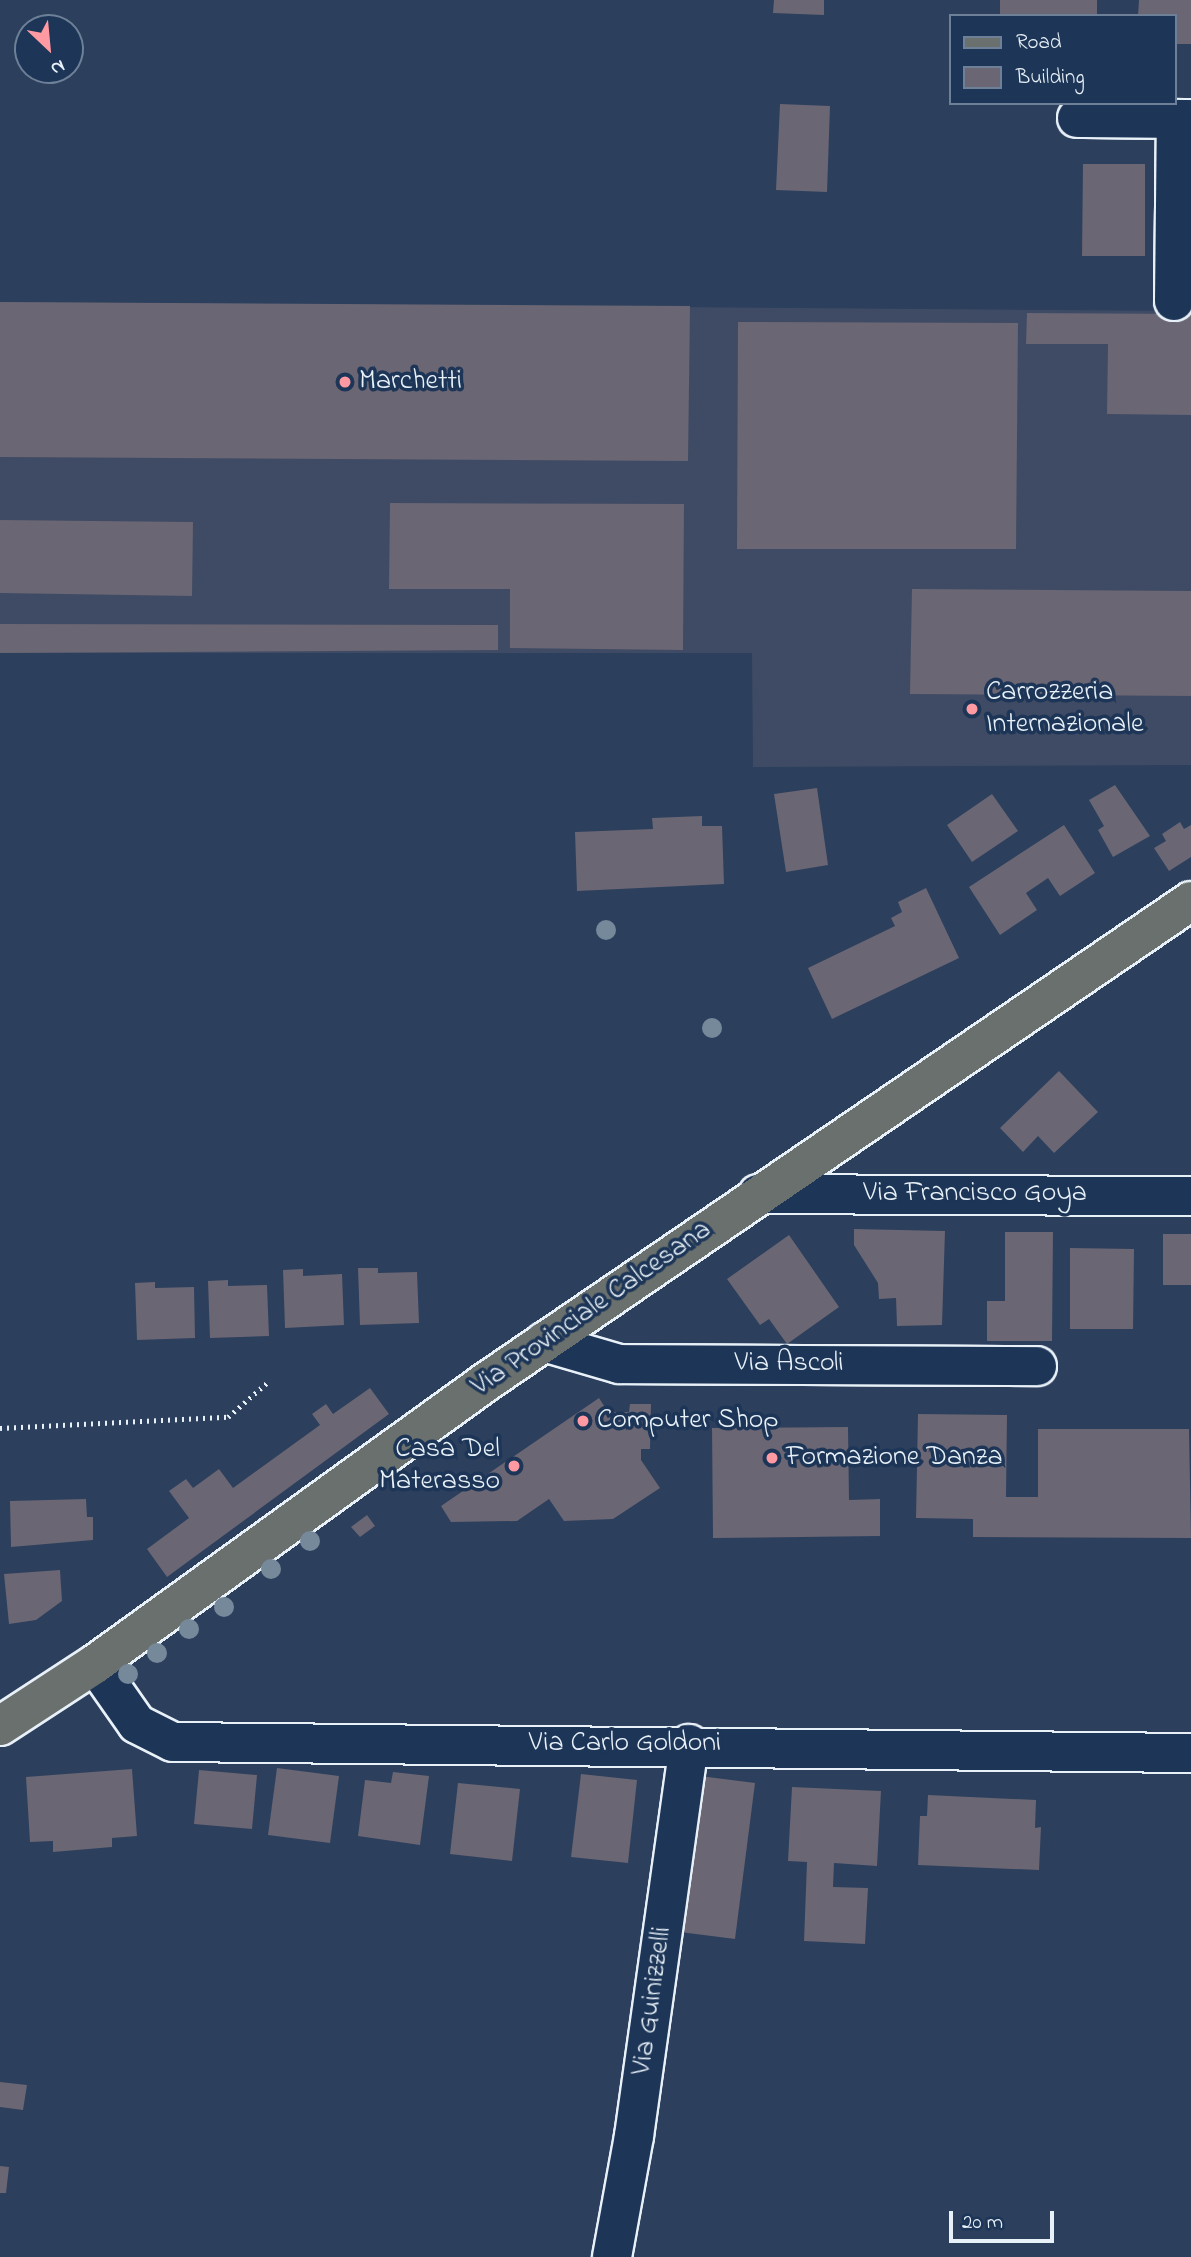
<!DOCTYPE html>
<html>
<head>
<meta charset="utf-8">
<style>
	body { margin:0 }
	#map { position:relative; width:1191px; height:2257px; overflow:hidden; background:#2c3f5d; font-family:"Indie Flower",sans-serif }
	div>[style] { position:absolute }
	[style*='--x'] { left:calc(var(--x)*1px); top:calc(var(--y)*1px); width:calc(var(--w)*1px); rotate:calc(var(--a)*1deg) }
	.built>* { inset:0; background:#3f4b64 }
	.building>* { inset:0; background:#6a6674 }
	.path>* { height:4.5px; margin-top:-2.25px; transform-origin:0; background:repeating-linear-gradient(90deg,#e8f1f8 0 2px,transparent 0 7px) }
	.roads { filter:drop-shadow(2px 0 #e8f1f8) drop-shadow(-2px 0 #e8f1f8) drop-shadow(0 2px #e8f1f8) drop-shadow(0 -2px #e8f1f8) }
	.minor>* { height:38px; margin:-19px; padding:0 19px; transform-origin:19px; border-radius:19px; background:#1d3557 }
	.major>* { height:38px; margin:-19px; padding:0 19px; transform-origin:19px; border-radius:19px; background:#6a706d }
	.trees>* { width:20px; height:20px; margin:-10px; border-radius:50%; background:#76899a }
	.dots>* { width:19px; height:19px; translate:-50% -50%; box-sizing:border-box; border:4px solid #1d3557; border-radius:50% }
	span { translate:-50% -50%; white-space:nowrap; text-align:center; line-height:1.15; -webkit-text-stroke:7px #1d3557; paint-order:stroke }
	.poi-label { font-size:28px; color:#e8f1f8 }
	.left { translate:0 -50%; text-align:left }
	.right { translate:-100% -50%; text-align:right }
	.street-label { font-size:28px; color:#e8f1f8 }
	.legend { position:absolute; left:949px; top:14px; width:228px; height:91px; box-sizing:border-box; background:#1d3557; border:2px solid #6e8097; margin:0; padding:9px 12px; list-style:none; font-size:21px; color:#e8f1f8 }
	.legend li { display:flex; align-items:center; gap:14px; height:35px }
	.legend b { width:35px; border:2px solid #6e8097 }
	.north { position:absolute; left:14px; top:14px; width:70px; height:70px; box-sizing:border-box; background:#1d3557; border:2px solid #6e8097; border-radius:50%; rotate:154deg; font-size:19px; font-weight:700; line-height:28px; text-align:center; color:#e8f1f8 }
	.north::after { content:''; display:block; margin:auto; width:24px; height:32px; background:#ff9aa2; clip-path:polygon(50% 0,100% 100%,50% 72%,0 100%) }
	.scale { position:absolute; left:949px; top:2211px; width:105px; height:32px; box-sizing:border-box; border:4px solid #e8f1f8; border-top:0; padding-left:9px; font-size:21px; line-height:24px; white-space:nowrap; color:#e8f1f8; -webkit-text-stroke:5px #1d3557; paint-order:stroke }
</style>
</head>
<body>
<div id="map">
	<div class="built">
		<div style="clip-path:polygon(0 302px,1191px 311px,1191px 765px,753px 767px,752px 653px,0 653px)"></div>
	</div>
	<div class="building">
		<div style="clip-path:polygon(774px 0,824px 0,824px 15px,773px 13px)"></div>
		<div style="clip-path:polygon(1000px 0,1097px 0,1097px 16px,1000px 16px)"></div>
		<div style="clip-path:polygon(1139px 0,1191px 0,1191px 44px,1175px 44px,1175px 16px,1138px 16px)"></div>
		<div style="clip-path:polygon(780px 104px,830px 106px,827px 192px,776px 190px)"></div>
		<div style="clip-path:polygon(1083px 164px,1145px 164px,1145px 256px,1082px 256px)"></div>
		<div style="clip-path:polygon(0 302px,690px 306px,688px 461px,0 457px)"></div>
		<div style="clip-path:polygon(1027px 313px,1191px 314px,1191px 415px,1107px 414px,1108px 344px,1026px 344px)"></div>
		<div style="clip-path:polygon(738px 322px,1018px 323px,1016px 549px,737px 549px)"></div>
		<div style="clip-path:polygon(390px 503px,684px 504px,683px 650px,510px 648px,510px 589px,389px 589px)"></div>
		<div style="clip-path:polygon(0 520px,193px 522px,192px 596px,0 593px)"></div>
		<div style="clip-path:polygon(912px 589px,1191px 591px,1191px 696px,910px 694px)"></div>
		<div style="clip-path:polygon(0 624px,498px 625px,498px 650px,0 653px)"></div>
		<div style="clip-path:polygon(1115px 785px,1150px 836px,1113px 857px,1098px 830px,1104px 826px,1089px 800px)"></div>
		<div style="clip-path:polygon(817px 788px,828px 865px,786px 872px,774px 794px)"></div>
		<div style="clip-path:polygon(992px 794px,1018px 831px,972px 862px,947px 825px)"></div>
		<div style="clip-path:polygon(702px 816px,702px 826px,722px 826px,724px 884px,577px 891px,575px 832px,653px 829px,652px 818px)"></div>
		<div style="clip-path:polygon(1180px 822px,1184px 829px,1191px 825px,1191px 857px,1169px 871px,1154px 848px,1166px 841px,1162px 834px)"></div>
		<div style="clip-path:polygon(1064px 825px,1095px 873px,1060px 896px,1048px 878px,1026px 893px,1037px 910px,1000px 935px,969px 887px)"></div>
		<div style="clip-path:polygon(926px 888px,959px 958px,832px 1019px,808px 968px,895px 926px,891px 918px,902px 912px,898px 902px)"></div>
		<div style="clip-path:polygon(1059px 1071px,1098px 1112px,1054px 1153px,1038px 1136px,1023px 1152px,1000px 1128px)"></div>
		<div style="clip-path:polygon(854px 1229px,945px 1231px,942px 1325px,897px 1326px,896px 1298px,879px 1299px,878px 1283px,854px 1245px)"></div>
		<div style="clip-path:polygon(1005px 1232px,1053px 1232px,1052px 1341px,987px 1341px,987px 1301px,1005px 1301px)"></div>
		<div style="clip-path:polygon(1163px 1234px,1191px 1234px,1191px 1285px,1163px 1285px)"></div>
		<div style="clip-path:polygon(789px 1235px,839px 1307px,787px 1344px,769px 1319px,760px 1325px,727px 1279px)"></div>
		<div style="clip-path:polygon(1070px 1248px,1134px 1249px,1133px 1329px,1070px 1329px)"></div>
		<div style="clip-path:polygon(358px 1268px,378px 1268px,378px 1273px,417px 1272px,419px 1323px,360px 1325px)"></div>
		<div style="clip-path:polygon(303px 1269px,303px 1276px,342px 1274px,344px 1325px,285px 1328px,283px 1270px)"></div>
		<div style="clip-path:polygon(228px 1280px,228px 1286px,267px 1285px,269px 1336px,210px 1338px,208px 1281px)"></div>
		<div style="clip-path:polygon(155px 1282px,155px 1288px,194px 1287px,195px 1338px,137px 1340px,135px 1283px)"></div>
		<div style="clip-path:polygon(370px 1388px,389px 1414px,167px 1577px,147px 1549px,189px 1518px,169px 1491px,186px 1479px,193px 1488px,219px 1469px,233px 1488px,320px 1425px,312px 1414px,326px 1404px,333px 1414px)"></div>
		<div style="clip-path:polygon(599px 1398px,608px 1412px,629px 1412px,630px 1404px,651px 1404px,650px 1449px,641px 1449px,641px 1460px,660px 1488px,613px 1519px,564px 1521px,549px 1499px,517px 1521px,451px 1522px,441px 1506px)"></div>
		<div style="clip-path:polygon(918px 1414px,1007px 1415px,1006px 1497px,1038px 1497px,1038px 1429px,1189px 1429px,1191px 1538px,973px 1537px,973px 1519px,916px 1518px)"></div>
		<div style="clip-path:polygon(848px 1427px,849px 1500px,880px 1499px,880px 1536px,713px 1538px,712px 1428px)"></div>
		<div style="clip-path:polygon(86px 1499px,87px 1517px,93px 1517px,93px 1540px,11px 1547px,10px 1501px)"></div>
		<div style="clip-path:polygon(367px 1515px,375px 1526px,360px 1537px,351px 1527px)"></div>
		<div style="clip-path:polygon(60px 1570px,62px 1601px,36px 1620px,9px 1624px,4px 1574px)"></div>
		<div style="clip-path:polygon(277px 1768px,339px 1776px,330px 1843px,268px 1835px)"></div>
		<div style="clip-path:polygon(132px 1769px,137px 1836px,112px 1838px,112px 1847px,53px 1852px,53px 1841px,30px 1842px,26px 1777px)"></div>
		<div style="clip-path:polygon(199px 1770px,257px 1775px,252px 1829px,194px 1824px)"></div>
		<div style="clip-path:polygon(393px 1772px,429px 1776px,420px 1845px,358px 1836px,365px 1780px,391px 1783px)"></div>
		<div style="clip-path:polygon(581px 1774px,637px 1780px,628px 1863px,571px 1857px)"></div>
		<div style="clip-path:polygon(700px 1776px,755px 1783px,735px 1939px,680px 1932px)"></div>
		<div style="clip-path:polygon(458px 1783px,520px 1789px,512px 1861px,450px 1854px)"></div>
		<div style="clip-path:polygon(792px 1787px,881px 1791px,877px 1866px,834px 1863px,833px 1887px,868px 1888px,865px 1944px,804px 1941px,807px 1862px,788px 1861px)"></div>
		<div style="clip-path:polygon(928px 1795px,1036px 1800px,1035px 1828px,1041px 1827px,1039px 1870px,918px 1865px,920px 1816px,927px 1816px)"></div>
		<div style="clip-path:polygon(0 2082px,27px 2085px,23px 2110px,0 2107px)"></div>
		<div style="clip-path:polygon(0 2166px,9px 2167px,6px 2193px,0 2193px)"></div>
	</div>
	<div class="path">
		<div style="--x:0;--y:1428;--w:228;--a:-2.8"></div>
		<div style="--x:228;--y:1417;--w:55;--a:-41.3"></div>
	</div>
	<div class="roads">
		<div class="minor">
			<div style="--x:1077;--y:118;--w:114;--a:0.5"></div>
			<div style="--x:1174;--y:301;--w:182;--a:-89.4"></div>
			<div style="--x:758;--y:1194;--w:433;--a:0.3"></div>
			<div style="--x:544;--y:1342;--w:78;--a:16.3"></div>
			<div style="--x:619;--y:1364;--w:418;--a:0.3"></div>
			<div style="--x:95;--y:1664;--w:73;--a:55"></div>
			<div style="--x:137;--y:1724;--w:40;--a:26.6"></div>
			<div style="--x:173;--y:1742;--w:1018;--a:0.62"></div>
			<div style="--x:612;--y:2257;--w:123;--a:-79.7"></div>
			<div style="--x:634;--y:2136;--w:396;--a:-82"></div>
		</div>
		<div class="major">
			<div style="--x:0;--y:1726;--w:113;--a:-33.1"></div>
			<div style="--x:95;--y:1664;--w:478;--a:-35.8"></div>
			<div style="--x:483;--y:1384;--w:857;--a:-34.3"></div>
		</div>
	</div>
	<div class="trees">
		<div style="left:606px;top:930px"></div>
		<div style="left:712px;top:1028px"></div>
		<div style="left:310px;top:1541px"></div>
		<div style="left:271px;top:1569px"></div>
		<div style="left:224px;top:1607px"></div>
		<div style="left:189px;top:1629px"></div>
		<div style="left:157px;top:1653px"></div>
		<div style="left:128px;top:1674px"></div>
	</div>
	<div class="dots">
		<div style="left:345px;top:382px;background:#ff9aa2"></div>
		<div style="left:972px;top:709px;background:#ff9aa2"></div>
		<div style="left:583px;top:1421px;background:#ff9aa2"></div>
		<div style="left:772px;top:1458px;background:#ff9aa2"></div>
		<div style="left:514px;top:1466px;background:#ff9aa2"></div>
	</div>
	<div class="poi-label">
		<span class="left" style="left:359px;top:382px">Marchetti</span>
		<span class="left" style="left:986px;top:709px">Carrozzeria<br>Internazionale</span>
		<span class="left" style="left:597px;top:1421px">Computer Shop</span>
		<span class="right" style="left:500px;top:1466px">Casa Del<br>Materasso</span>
		<span class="left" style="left:786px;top:1458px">Formazione Danza</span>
	</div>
	<div class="street-label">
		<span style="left:975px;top:1194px">Via Francisco Goya</span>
		<span style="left:592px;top:1309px;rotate:-35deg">Via Provinciale Calcesana</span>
		<span style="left:789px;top:1364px">Via Ascoli</span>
		<span style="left:625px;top:1744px">Via Carlo Goldoni</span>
		<span style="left:653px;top:2001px;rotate:-82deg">Via Guinizzelli</span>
	</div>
	<ul class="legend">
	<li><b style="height:9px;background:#6a706d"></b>Road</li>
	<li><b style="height:19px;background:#6a6674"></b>Building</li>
	</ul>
	<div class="north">N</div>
	<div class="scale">20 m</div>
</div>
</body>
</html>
